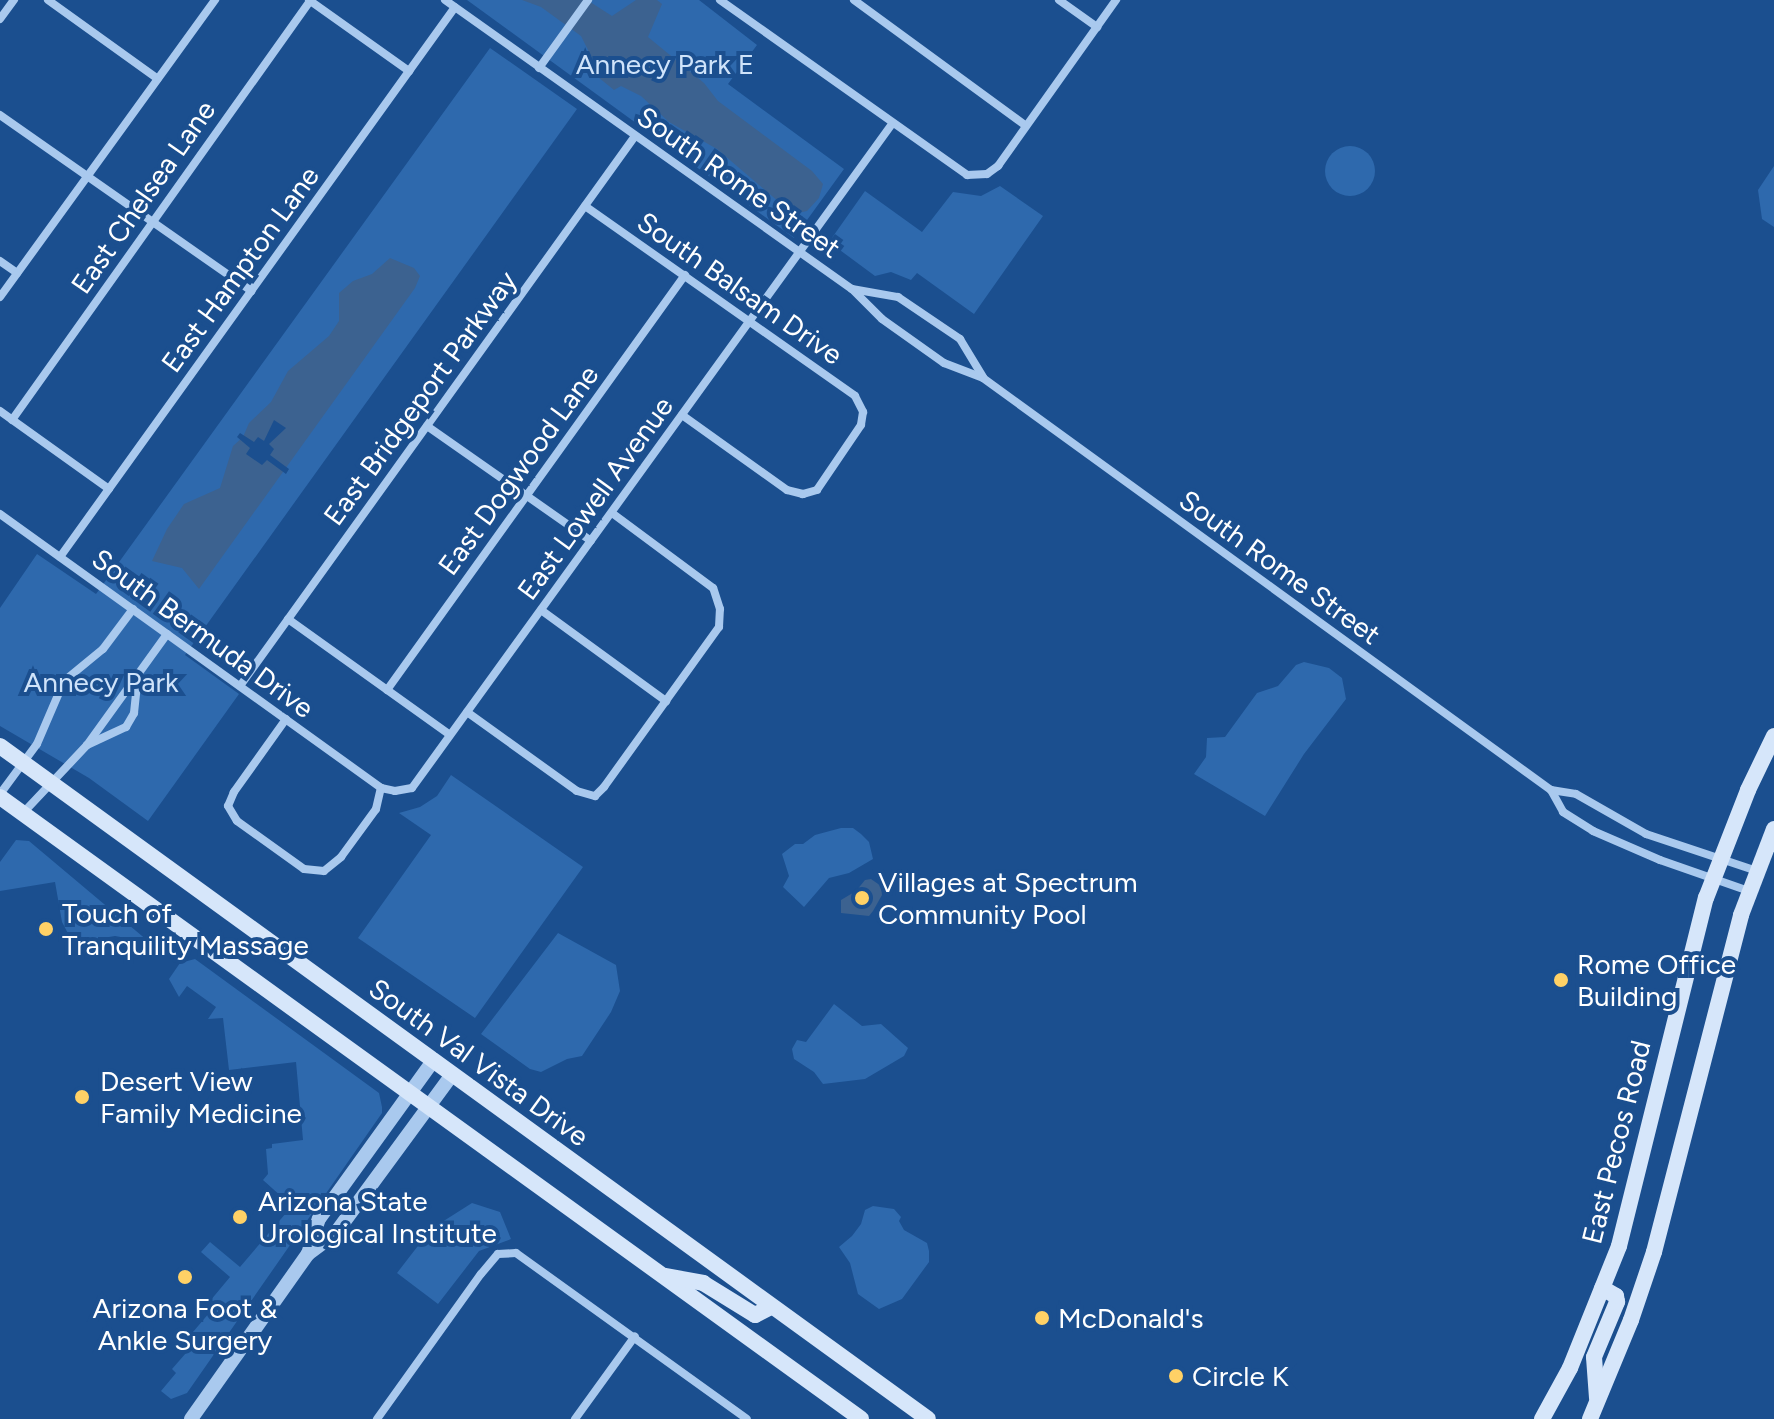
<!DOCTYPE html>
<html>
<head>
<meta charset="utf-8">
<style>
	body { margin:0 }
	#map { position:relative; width:1774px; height:1419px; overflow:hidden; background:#1b4f8f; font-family:Figtree,sans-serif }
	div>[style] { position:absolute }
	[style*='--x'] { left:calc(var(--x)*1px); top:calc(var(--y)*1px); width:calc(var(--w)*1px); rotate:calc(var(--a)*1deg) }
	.green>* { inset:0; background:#2e69ad }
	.round { border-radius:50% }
	.water>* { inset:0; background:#3c6290 }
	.pier>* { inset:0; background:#1b4f8f }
	.minor>* { height:8px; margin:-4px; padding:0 4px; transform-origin:4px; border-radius:4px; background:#a9c9ee }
	.tertiary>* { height:14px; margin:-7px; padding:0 7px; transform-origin:7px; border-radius:7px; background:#a9c9ee }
	.secondary>* { height:16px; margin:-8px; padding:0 8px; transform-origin:8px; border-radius:8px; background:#d6e6fa }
	.dots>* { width:22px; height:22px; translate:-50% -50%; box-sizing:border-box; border:4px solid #1b4f8f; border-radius:50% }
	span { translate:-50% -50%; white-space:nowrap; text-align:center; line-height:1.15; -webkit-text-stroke:8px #1b4f8f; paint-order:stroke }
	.park-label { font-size:28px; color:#cfe3fa }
	.street-label { font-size:28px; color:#fff }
	.poi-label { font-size:28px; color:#fff }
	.left { translate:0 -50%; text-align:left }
</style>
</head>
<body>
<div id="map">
	<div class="green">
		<div style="clip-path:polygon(467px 0,699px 0,757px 45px,728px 84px,844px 169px,794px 238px)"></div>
		<div style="clip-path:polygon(490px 48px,577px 109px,185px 655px,239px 694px,148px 821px,89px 778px,0 726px,0 608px,37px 554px,96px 594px)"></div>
		<div class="round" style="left:1325px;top:146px;width:50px;height:50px"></div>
		<div style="clip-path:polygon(1774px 166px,1774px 227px,1762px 219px,1758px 190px)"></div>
		<div style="clip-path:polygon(1000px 186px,1043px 216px,974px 314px,917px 273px,911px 280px,891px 272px,875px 276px,829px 242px,865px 191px,922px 232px,953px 192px,981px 196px)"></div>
		<div style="clip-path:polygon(1304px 662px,1329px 668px,1342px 678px,1346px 699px,1304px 754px,1265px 816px,1194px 774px,1206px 757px,1207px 738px,1225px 737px,1257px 693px,1278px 686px,1296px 665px)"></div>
		<div style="clip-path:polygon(451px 775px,583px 867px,475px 1018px,358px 938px,431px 835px,399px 813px,420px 807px,437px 796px)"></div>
		<div style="clip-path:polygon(841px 828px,853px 828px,861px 834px,869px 842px,873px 859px,849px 873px,829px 878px,804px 907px,783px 887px,789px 876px,782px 854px,795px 844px,803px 844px,815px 835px)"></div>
		<div style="clip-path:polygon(16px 840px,29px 841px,148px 941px,149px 954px,126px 938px,115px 936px,73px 943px,62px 922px,55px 882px,0 891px,0 862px)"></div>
		<div style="clip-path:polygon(558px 933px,616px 965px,620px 991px,611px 1012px,582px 1056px,567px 1059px,541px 1072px,530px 1069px,481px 1034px)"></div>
		<div style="clip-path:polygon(195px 959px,379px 1093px,382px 1107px,382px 1113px,187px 1393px,171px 1399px,161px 1391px,176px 1373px,172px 1369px,193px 1345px,187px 1339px,210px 1312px,205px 1307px,230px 1277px,201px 1252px,210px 1242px,240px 1267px,292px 1206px,263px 1180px,268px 1174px,266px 1149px,272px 1148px,272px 1144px,303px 1140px,296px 1062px,229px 1070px,223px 1018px,208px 1019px,216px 1007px,187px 986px,179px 997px,169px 979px,180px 963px)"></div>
		<div style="clip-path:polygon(834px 1004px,862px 1026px,881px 1024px,908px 1048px,904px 1056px,865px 1079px,823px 1084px,814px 1072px,794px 1059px,792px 1049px,797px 1040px,806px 1042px)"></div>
		<div style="clip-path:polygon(472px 1203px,500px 1212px,511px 1239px,479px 1251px,438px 1304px,397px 1273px,431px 1229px)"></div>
		<div style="clip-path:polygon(873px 1206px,894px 1209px,901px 1217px,899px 1221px,904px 1230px,927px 1243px,929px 1251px,929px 1262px,902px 1299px,879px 1309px,858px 1294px,850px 1263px,839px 1247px,852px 1236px,861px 1224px,865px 1210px)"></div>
	</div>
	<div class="water">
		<div style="clip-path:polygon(522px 0,587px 0,612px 16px,636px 0,657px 0,662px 4px,648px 37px,704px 83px,718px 101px,812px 171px,823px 184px,819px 198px,807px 211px,793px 214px,717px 149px,669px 122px,641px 96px,621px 86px,614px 90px,593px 73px,593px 60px,581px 36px,541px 7px)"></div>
		<div style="clip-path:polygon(390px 258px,414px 268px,420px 276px,415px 288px,199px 589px,182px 568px,152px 561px,167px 529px,184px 504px,220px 488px,233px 446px,243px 437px,249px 423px,271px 402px,288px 371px,329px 336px,339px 321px,339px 293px,353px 281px,372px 274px)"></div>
		<div style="clip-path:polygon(871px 879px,881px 886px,882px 895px,873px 911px,869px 916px,841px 913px,841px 900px,856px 891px,865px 880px)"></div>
	</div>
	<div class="pier">
		<div style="clip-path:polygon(274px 420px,286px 428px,269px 444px,274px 449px,270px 455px,289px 469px,286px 474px,267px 460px,262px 465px,246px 454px,250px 448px,237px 437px,240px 433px,254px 442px,258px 437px,264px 441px)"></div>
	</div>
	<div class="minor">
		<div style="--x:48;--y:0;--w:135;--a:35.7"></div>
		<div style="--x:309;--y:0;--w:123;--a:35.4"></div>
		<div style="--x:445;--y:0;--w:499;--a:35.4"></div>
		<div style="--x:852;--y:289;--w:42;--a:45"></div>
		<div style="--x:882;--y:319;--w:76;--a:35.4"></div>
		<div style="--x:944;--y:363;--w:42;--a:21"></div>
		<div style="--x:983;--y:378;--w:702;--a:35.96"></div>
		<div style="--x:1551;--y:790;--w:25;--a:9"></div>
		<div style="--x:1576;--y:794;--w:81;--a:29.7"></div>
		<div style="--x:1646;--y:834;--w:117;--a:18.4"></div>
		<div style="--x:720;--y:0;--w:303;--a:35.3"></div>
		<div style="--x:967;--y:175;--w:20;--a:-3"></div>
		<div style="--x:987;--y:174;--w:14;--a:-36"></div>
		<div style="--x:998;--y:166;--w:204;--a:-54.6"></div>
		<div style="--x:854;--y:0;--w:213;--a:36.2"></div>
		<div style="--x:1059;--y:0;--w:47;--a:35.4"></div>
		<div style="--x:0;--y:19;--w:24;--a:-54"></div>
		<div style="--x:539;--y:68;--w:84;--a:-54.2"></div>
		<div style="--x:0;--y:115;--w:307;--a:35"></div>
		<div style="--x:585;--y:206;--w:330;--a:35.1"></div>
		<div style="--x:855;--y:396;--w:18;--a:63"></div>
		<div style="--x:863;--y:412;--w:13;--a:99"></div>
		<div style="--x:861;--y:425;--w:78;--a:124.1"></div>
		<div style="--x:817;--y:490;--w:15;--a:164"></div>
		<div style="--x:803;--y:494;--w:16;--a:-166"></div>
		<div style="--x:787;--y:490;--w:129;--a:-144.5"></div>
		<div style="--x:0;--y:261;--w:21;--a:35"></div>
		<div style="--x:852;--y:289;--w:47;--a:9.9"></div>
		<div style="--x:898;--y:297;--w:75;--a:34.1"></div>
		<div style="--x:960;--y:339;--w:44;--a:58.8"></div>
		<div style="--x:0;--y:297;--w:367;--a:-54.1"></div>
		<div style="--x:0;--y:411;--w:134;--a:35.6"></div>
		<div style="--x:12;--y:420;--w:514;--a:-54.58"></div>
		<div style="--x:427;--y:426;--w:200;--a:35"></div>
		<div style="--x:0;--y:514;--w:469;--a:35.7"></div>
		<div style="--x:381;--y:788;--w:14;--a:12"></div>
		<div style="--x:395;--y:791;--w:17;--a:-10"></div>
		<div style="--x:412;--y:788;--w:819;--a:-54.14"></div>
		<div style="--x:60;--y:557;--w:677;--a:-54.31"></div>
		<div style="--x:541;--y:610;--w:155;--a:36.1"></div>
		<div style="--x:288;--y:619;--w:199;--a:35.6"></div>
		<div style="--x:240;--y:686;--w:677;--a:-54.31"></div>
		<div style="--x:387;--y:690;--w:511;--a:-54.32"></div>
		<div style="--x:467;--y:712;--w:135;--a:35.7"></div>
		<div style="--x:577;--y:791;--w:19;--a:16"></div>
		<div style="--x:595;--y:796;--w:13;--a:-45"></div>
		<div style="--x:604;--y:787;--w:197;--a:-54.3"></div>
		<div style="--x:719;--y:627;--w:18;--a:-87"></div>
		<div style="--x:720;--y:609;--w:22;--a:-108"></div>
		<div style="--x:713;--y:588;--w:126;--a:-143.4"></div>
		<div style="--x:286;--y:719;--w:90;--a:125.5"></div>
		<div style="--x:234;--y:792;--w:15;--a:113"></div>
		<div style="--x:228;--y:806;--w:17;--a:59"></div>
		<div style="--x:237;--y:821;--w:82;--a:35.6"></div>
		<div style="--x:304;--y:869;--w:20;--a:6"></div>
		<div style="--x:324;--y:871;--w:22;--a:-39"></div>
		<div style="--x:341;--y:857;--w:59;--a:-53.9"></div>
		<div style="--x:376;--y:809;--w:22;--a:-77"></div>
		<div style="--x:87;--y:745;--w:43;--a:-24.8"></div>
		<div style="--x:126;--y:727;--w:16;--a:-60"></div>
		<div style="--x:134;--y:713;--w:39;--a:-84"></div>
		<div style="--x:1551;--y:790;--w:25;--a:61"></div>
		<div style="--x:1563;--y:812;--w:36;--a:32"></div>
		<div style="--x:1593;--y:831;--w:73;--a:23.4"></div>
		<div style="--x:1660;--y:860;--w:94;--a:19.2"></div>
		<div style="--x:0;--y:794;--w:62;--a:-53.5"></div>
		<div style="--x:37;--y:744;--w:69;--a:-66.8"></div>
		<div style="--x:64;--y:681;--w:50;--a:-39.4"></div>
		<div style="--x:103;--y:649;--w:50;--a:-53.1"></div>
		<div style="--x:23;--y:813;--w:93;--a:-46.7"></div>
		<div style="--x:87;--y:745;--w:137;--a:-54.2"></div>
		<div style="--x:377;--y:1419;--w:178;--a:-54.4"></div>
		<div style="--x:481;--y:1274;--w:26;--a:-50"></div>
		<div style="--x:498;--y:1254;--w:18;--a:-3"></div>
		<div style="--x:516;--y:1253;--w:284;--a:35.7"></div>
		<div style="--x:575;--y:1419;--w:102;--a:-54.1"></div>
	</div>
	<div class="tertiary">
		<div style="--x:308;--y:1254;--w:37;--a:-73"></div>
		<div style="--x:319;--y:1219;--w:195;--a:-54.2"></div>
		<div style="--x:191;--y:1419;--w:202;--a:-54.7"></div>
		<div style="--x:308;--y:1254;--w:34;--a:-37"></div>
		<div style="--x:335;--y:1234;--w:197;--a:-53.7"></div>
	</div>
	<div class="secondary">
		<div style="--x:0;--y:746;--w:1146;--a:35.95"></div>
		<div style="--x:0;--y:797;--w:1062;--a:35.84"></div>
		<div style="--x:665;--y:1276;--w:39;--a:10"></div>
		<div style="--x:703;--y:1283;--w:61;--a:31.6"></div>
		<div style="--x:755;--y:1315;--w:18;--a:-27"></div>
		<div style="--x:1597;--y:1398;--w:41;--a:-94.2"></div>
		<div style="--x:1594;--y:1357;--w:60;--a:-67.3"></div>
		<div style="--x:1617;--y:1302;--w:6;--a:-99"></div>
		<div style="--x:1616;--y:1296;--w:16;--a:-150"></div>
		<div style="--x:1542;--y:1419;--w:58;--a:-61.2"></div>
		<div style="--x:1570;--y:1368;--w:131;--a:-68.1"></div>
		<div style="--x:1619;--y:1246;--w:359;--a:-76"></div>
		<div style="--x:1706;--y:898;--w:116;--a:-68.7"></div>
		<div style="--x:1748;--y:790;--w:60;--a:-64.3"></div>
		<div style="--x:1590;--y:1419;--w:107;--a:-67.5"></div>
		<div style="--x:1631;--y:1320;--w:72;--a:-71.3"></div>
		<div style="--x:1654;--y:1252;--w:348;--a:-75.5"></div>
		<div style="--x:1741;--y:915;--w:92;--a:-69"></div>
	</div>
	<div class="dots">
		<div style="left:862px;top:898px;background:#ffd166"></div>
		<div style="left:46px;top:929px;background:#ffd166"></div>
		<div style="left:1561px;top:980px;background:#ffd166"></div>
		<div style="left:82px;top:1097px;background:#ffd166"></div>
		<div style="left:240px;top:1217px;background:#ffd166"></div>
		<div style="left:185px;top:1277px;background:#ffd166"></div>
		<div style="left:1042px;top:1318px;background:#ffd166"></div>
		<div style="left:1176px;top:1376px;background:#ffd166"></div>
	</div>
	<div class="park-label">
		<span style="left:665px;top:64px">Annecy Park E</span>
		<span style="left:101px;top:682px">Annecy Park</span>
	</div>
	<div class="street-label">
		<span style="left:739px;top:182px;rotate:35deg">South Rome Street</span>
		<span style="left:143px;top:197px;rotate:-55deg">East Chelsea Lane</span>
		<span style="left:240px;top:269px;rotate:-54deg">East Hampton Lane</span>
		<span style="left:740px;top:288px;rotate:35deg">South Balsam Drive</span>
		<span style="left:420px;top:398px;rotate:-54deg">East Bridgeport Parkway</span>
		<span style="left:518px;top:470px;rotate:-54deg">East Dogwood Lane</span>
		<span style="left:595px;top:498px;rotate:-54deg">East Lowell Avenue</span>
		<span style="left:1280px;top:567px;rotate:36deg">South Rome Street</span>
		<span style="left:203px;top:633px;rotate:36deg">South Bermuda Drive</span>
		<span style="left:479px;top:1062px;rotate:36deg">South Val Vista Drive</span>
		<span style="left:1616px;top:1142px;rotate:-76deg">East Pecos Road</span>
	</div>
	<div class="poi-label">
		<span class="left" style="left:878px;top:898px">Villages at Spectrum<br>Community Pool</span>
		<span class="left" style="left:62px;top:929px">Touch of<br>Tranquility Massage</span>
		<span class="left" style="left:1577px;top:980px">Rome Office<br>Building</span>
		<span class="left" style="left:100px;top:1097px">Desert View<br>Family Medicine</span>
		<span class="left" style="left:258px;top:1217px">Arizona State<br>Urological Institute</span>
		<span style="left:185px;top:1324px">Arizona Foot &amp;<br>Ankle Surgery</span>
		<span class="left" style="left:1058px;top:1318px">McDonald's</span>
		<span class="left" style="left:1192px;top:1376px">Circle K</span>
	</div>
</div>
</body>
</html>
